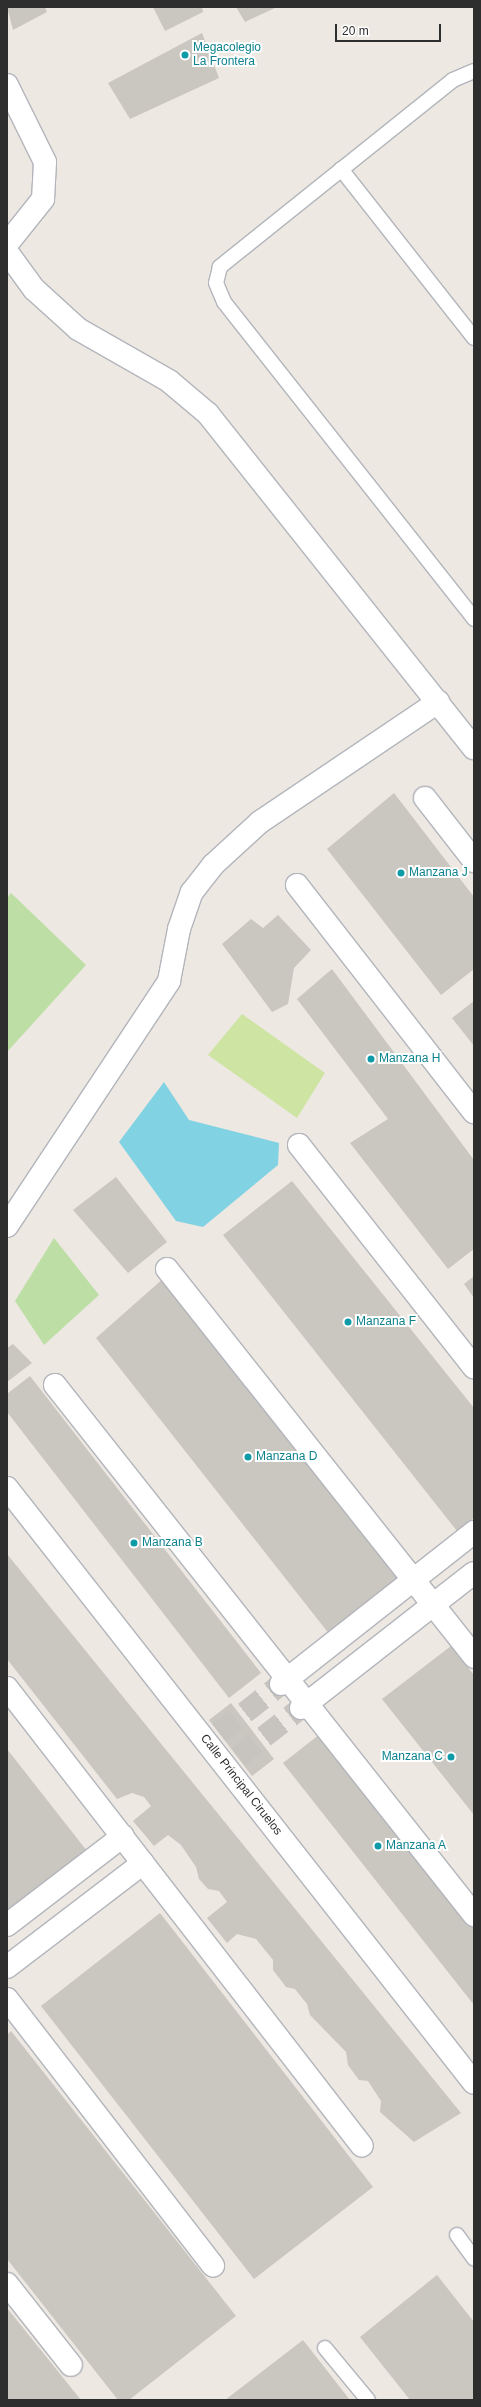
<!DOCTYPE html>
<html>
<head>
<meta charset="utf-8">
<style>
	body { margin:0 }
	#map { position:relative; width:481px; height:2407px; overflow:hidden; background:#ede8e2; font-family:Arial,sans-serif }
	div>[style] { position:absolute }
	[style*='--x'] { left:calc(var(--x)*1px); top:calc(var(--y)*1px); width:calc(var(--w)*1px); rotate:calc(var(--a)*1deg) }
	.green>* { inset:0; background:#bddea5 }
	.pitch>* { inset:0; background:#cee4a2 }
	.water>* { inset:0; background:#81d2e3 }
	.building>* { inset:0; background:#cac6c0 }
	.minor-tunnel>* { height:22px; margin-top:-11px; transform-origin:0; background:repeating-linear-gradient(90deg,#c7c3be 0 22px,transparent 0 33px) }
	.roads { filter:drop-shadow(1px 0 #b3b5bc) drop-shadow(-1px 0 #b3b5bc) drop-shadow(0 1px #b3b5bc) drop-shadow(0 -1px #b3b5bc) }
	.service>* { height:14px; margin:-7px; padding:0 7px; transform-origin:7px; border-radius:7px; background:#fff }
	.minor>* { height:22px; margin:-11px; padding:0 11px; transform-origin:11px; border-radius:11px; background:#fff }
	.dots>* { width:11px; height:11px; translate:-50% -50%; box-sizing:border-box; border:2px solid #fff; border-radius:50% }
	span { translate:-50% -50%; white-space:nowrap; text-align:center; line-height:1.15; -webkit-text-stroke:4px #fff; paint-order:stroke }
	.culture-label { font-size:12px; color:#0d838f }
	.left { translate:0 -50%; text-align:left }
	.right { translate:-100% -50%; text-align:right }
	.street-label { font-size:12px; color:#2e2e2e }
	.frame { position:absolute; inset:0; border:8px solid #2e2e2e; pointer-events:none }
	.scale { position:absolute; left:335px; top:24px; width:106px; height:18px; box-sizing:border-box; border:2px solid #2e2e2e; border-top:0; padding-left:5px; font-size:12px; line-height:14px; white-space:nowrap; color:#2e2e2e; -webkit-text-stroke:3px #fff; paint-order:stroke }
</style>
</head>
<body>
<div id="map">
	<div class="green">
		<div style="clip-path:polygon(11px 893px,86px 965px,7px 1052px,7px 898px)"></div>
		<div style="clip-path:polygon(54px 1238px,99px 1295px,44px 1345px,15px 1301px)"></div>
	</div>
	<div class="pitch">
		<div style="clip-path:polygon(242px 1014px,325px 1073px,297px 1118px,208px 1055px)"></div>
	</div>
	<div class="water">
		<div style="clip-path:polygon(164px 1082px,189px 1120px,279px 1143px,278px 1165px,203px 1227px,176px 1221px,119px 1142px)"></div>
	</div>
	<div class="building">
		<div style="clip-path:polygon(7px 7px,45px 7px,47px 12px,13px 30px)"></div>
		<div style="clip-path:polygon(153px 7px,202px 7px,203px 12px,165px 31px)"></div>
		<div style="clip-path:polygon(236px 7px,277px 7px,245px 22px)"></div>
		<div style="clip-path:polygon(202px 33px,219px 78px,130px 119px,108px 83px)"></div>
		<div style="clip-path:polygon(394px 793px,474px 897px,474px 969px,441px 995px,327px 849px)"></div>
		<div style="clip-path:polygon(278px 915px,311px 950px,294px 968px,288px 1004px,272px 1012px,222px 944px,251px 919px,263px 928px)"></div>
		<div style="clip-path:polygon(332px 969px,474px 1160px,474px 1249px,448px 1269px,350px 1143px,388px 1119px,297px 999px)"></div>
		<div style="clip-path:polygon(474px 1001px,474px 1046px,452px 1018px)"></div>
		<div style="clip-path:polygon(116px 1177px,167px 1242px,128px 1273px,73px 1210px)"></div>
		<div style="clip-path:polygon(292px 1181px,474px 1408px,474px 1518px,457px 1531px,223px 1235px)"></div>
		<div style="clip-path:polygon(474px 1276px,474px 1298px,464px 1284px)"></div>
		<div style="clip-path:polygon(165px 1277px,399px 1576px,330px 1635px,96px 1338px)"></div>
		<div style="clip-path:polygon(13px 1344px,32px 1363px,7px 1382px,7px 1348px)"></div>
		<div style="clip-path:polygon(30px 1376px,261px 1673px,229px 1698px,7px 1412px,7px 1394px)"></div>
		<div style="clip-path:polygon(7px 1554px,461px 2113px,414px 2142px,380px 2112px,381px 2101px,368px 2081px,359px 2080px,348px 2065px,346px 2052px,310px 2015px,307px 2004px,295px 1989px,286px 1987px,273px 1970px,273px 1960px,256px 1939px,237px 1934px,227px 1943px,207px 1918px,227px 1902px,219px 1891px,208px 1889px,199px 1879px,196px 1867px,181px 1845px,168px 1835px,154px 1846px,133px 1821px,151px 1806px,144px 1797px,132px 1793px,117px 1799px,7px 1659px)"></div>
		<div style="clip-path:polygon(451px 1646px,474px 1675px,474px 1815px,382px 1699px)"></div>
		<div style="clip-path:polygon(231px 1703px,274px 1759px,252px 1776px,209px 1720px)"></div>
		<div style="clip-path:polygon(320px 1734px,474px 1929px,474px 2005px,283px 1763px)"></div>
		<div style="clip-path:polygon(7px 1749px,87px 1851px,7px 1913px)"></div>
		<div style="clip-path:polygon(160px 1913px,373px 2187px,254px 2279px,41px 2006px)"></div>
		<div style="clip-path:polygon(11px 2031px,236px 2316px,129px 2400px,118px 2400px,7px 2259px,7px 2035px)"></div>
		<div style="clip-path:polygon(437px 2275px,474px 2322px,474px 2400px,410px 2400px,360px 2337px)"></div>
		<div style="clip-path:polygon(7px 2308px,81px 2400px,7px 2400px)"></div>
		<div style="clip-path:polygon(303px 2340px,350px 2400px,225px 2400px)"></div>
	</div>
	<div class="minor-tunnel">
		<div style="--x:219;--y:1733;--w:79;--a:-38.3"></div>
		<div style="--x:238;--y:1757;--w:80;--a:-37.9"></div>
	</div>
	<div class="roads">
		<div class="service">
			<div style="--x:474;--y:71;--w:23;--a:157"></div>
			<div style="--x:453;--y:80;--w:299;--a:141.3"></div>
			<div style="--x:220;--y:267;--w:16;--a:104"></div>
			<div style="--x:216;--y:283;--w:21;--a:67"></div>
			<div style="--x:224;--y:302;--w:404;--a:51.7"></div>
			<div style="--x:341;--y:169;--w:215;--a:51.8"></div>
			<div style="--x:457;--y:2235;--w:29;--a:54"></div>
			<div style="--x:325;--y:2348;--w:67;--a:50.4"></div>
		</div>
		<div class="minor">
			<div style="--x:7;--y:85;--w:86;--a:63.7"></div>
			<div style="--x:45;--y:162;--w:37;--a:93"></div>
			<div style="--x:43;--y:199;--w:58;--a:128.7"></div>
			<div style="--x:7;--y:252;--w:46;--a:53.9"></div>
			<div style="--x:34;--y:289;--w:59;--a:42.3"></div>
			<div style="--x:78;--y:329;--w:105;--a:29.7"></div>
			<div style="--x:169;--y:381;--w:51;--a:40.2"></div>
			<div style="--x:208;--y:414;--w:427;--a:51.5"></div>
			<div style="--x:425;--y:798;--w:80;--a:52.1"></div>
			<div style="--x:297;--y:885;--w:288;--a:52.1"></div>
			<div style="--x:299;--y:1145;--w:283;--a:51.8"></div>
			<div style="--x:7;--y:1226;--w:294;--a:-56.5"></div>
			<div style="--x:169;--y:981;--w:53;--a:-79.1"></div>
			<div style="--x:179;--y:929;--w:39;--a:-71"></div>
			<div style="--x:192;--y:892;--w:34;--a:-52"></div>
			<div style="--x:213;--y:865;--w:64;--a:-42.5"></div>
			<div style="--x:260;--y:822;--w:215;--a:-34"></div>
			<div style="--x:167;--y:1269;--w:495;--a:51.6"></div>
			<div style="--x:55;--y:1385;--w:676;--a:51.67"></div>
			<div style="--x:7;--y:1488;--w:756;--a:51.87"></div>
			<div style="--x:281;--y:1684;--w:246;--a:-38.2"></div>
			<div style="--x:7;--y:1688;--w:579;--a:52.22"></div>
			<div style="--x:301;--y:1708;--w:219;--a:-38"></div>
			<div style="--x:7;--y:1925;--w:146;--a:-37.5"></div>
			<div style="--x:7;--y:1967;--w:171;--a:-37.4"></div>
			<div style="--x:7;--y:1999;--w:337;--a:52.3"></div>
			<div style="--x:7;--y:2284;--w:103;--a:51.7"></div>
		</div>
	</div>
	<div class="dots">
		<div style="left:185px;top:55px;background:#0f9aa8"></div>
		<div style="left:401px;top:873px;background:#0f9aa8"></div>
		<div style="left:371px;top:1059px;background:#0f9aa8"></div>
		<div style="left:348px;top:1322px;background:#0f9aa8"></div>
		<div style="left:248px;top:1457px;background:#0f9aa8"></div>
		<div style="left:134px;top:1543px;background:#0f9aa8"></div>
		<div style="left:451px;top:1757px;background:#0f9aa8"></div>
		<div style="left:378px;top:1846px;background:#0f9aa8"></div>
	</div>
	<div class="culture-label">
		<span class="left" style="left:193px;top:55px">Megacolegio<br>La Frontera</span>
		<span class="left" style="left:409px;top:873px">Manzana J</span>
		<span class="left" style="left:379px;top:1059px">Manzana H</span>
		<span class="left" style="left:356px;top:1322px">Manzana F</span>
		<span class="left" style="left:256px;top:1457px">Manzana D</span>
		<span class="left" style="left:142px;top:1543px">Manzana B</span>
		<span class="right" style="left:443px;top:1757px">Manzana C</span>
		<span class="left" style="left:386px;top:1846px">Manzana A</span>
	</div>
	<div class="street-label">
		<span style="left:241px;top:1785px;rotate:52deg">Calle Principal Ciruelos</span>
	</div>
	<div class="frame"></div>
	<div class="scale">20 m</div>
</div>
</body>
</html>
